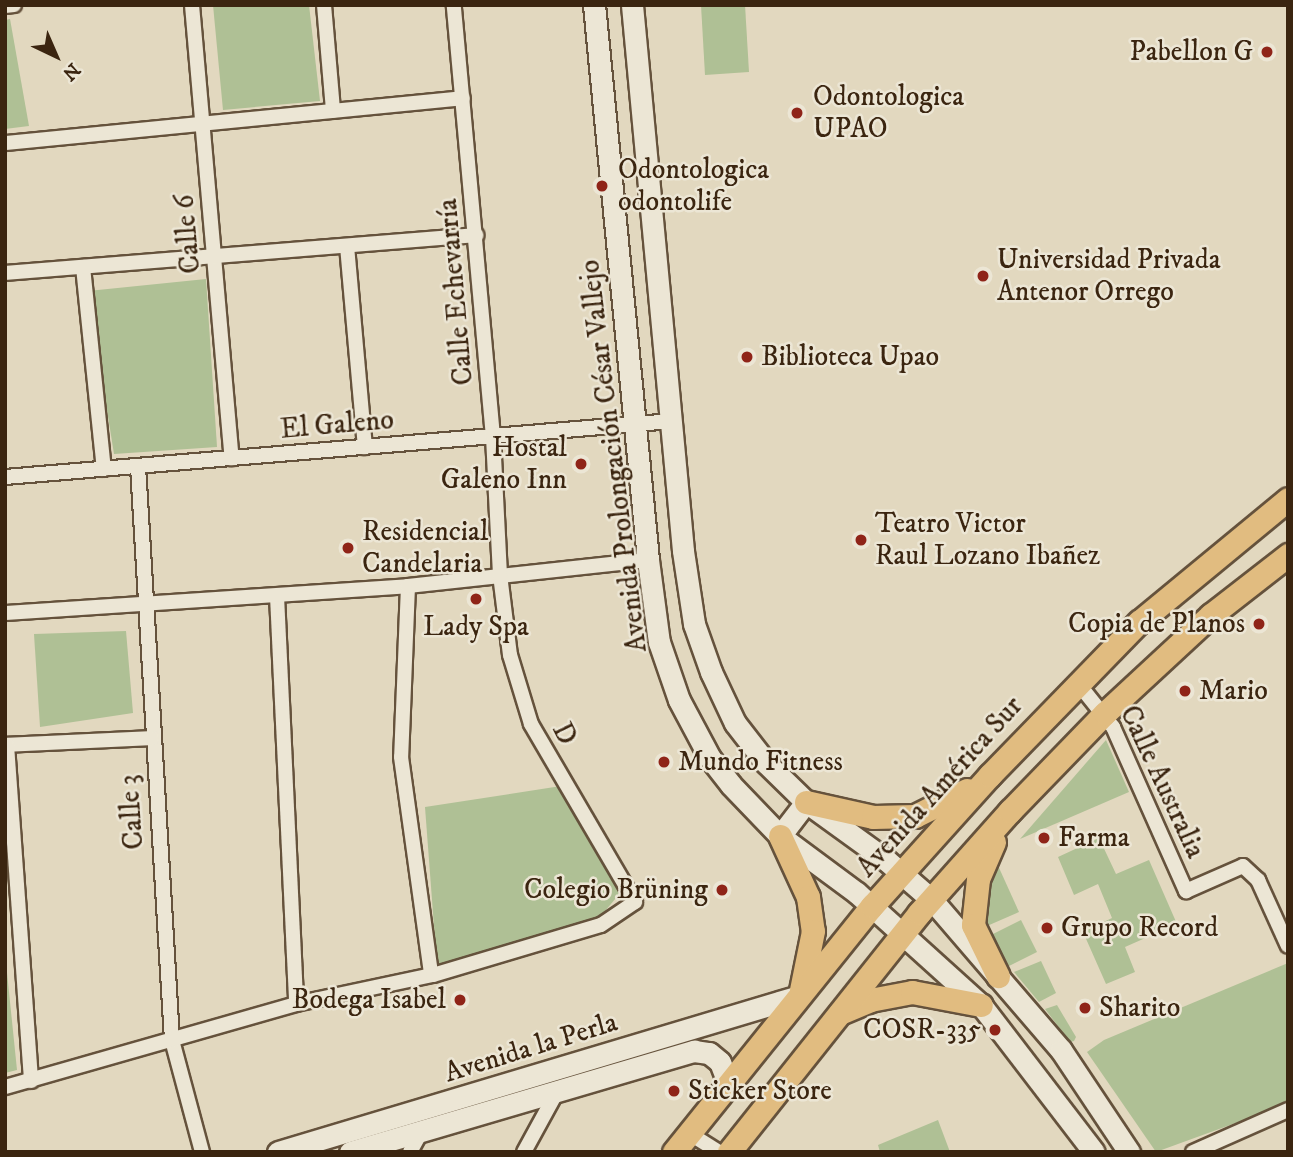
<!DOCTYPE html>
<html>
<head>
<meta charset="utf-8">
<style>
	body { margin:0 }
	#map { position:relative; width:1293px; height:1157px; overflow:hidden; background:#e2d8bf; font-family:"IM FELL DW Pica",serif }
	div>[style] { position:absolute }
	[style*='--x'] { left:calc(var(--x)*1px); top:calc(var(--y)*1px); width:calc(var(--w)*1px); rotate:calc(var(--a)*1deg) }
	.green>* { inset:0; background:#afc095 }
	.roads { filter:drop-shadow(2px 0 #65523c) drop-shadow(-2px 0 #65523c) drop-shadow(0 2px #65523c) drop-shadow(0 -2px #65523c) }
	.street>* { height:14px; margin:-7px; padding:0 7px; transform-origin:7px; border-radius:7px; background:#ece6d5 }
	.secondary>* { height:21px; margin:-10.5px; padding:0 10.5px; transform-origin:10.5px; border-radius:10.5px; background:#ece6d5 }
	.primary>* { height:23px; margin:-11.5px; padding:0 11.5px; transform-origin:11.5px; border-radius:11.5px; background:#e1bc80 }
	.dots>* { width:19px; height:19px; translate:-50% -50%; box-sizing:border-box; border:4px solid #ece6d5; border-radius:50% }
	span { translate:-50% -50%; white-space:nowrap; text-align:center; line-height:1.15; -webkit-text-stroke:5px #ece6d5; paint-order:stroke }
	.poi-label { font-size:28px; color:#3b2510 }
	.right { translate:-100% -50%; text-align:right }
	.left { translate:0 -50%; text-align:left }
	.street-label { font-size:28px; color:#3b2510 }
	.frame { position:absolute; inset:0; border:7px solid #3b2510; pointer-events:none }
	.north { position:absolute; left:21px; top:21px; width:70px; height:70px; -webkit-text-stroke:5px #ece6d5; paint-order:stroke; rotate:136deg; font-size:19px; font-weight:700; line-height:28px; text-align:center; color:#3b2510 }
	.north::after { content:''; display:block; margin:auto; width:24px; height:32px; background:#3b2510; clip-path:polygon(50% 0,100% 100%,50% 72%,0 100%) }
</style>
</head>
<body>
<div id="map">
	<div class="green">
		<div style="clip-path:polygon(213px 5px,309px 5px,320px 101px,223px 110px)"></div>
		<div style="clip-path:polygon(701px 5px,745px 5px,749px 72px,705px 75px)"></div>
		<div style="clip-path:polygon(10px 19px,29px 126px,5px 129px,5px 20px)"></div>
		<div style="clip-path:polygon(206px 279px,217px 447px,114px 454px,88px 291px)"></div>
		<div style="clip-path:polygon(126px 631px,133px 713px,40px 727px,34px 634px)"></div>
		<div style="clip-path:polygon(1106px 740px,1129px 792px,1020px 839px)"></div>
		<div style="clip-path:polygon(561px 786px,621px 892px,600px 917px,588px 922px,437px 966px,425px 807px)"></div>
		<div style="clip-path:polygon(1099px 838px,1116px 874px,1149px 860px,1177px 924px,1125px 947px,1135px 972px,1106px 984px,1083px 932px,1112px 918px,1098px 884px,1074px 895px,1058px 857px)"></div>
		<div style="clip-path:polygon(995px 859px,1019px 912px,987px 926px,985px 888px)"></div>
		<div style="clip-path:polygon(1021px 920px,1037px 952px,1005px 968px,989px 936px)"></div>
		<div style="clip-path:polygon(5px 953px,17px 1070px,5px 1073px)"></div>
		<div style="clip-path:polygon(1041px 961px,1056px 993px,1039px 1002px,1014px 972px)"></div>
		<div style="clip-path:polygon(1288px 963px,1288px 1104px,1156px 1152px,1087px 1052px,1104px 1040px)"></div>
		<div style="clip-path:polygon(1057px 1005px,1076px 1037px,1074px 1041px,1070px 1042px,1045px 1009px)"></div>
		<div style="clip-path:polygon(938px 1120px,950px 1152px,880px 1152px,878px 1145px)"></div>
	</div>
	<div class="roads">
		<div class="street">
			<div style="--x:192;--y:5;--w:455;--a:85"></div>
			<div style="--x:324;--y:5;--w:106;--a:85.1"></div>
			<div style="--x:5;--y:6;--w:9;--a:-6"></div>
			<div style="--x:5;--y:143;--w:460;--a:-5.6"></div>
			<div style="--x:347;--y:246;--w:202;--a:84.9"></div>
			<div style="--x:83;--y:267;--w:203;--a:84.1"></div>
			<div style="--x:5;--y:273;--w:473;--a:-4.6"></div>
			<div style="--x:138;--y:466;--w:575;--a:86.61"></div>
			<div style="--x:172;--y:1040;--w:116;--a:75"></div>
			<div style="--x:5;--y:477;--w:669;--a:-4.8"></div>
			<div style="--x:408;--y:586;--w:171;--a:92.3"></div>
			<div style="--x:401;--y:757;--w:218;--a:82.1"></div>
			<div style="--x:277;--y:596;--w:408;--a:87.3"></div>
			<div style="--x:5;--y:613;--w:404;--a:-3.8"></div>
			<div style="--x:408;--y:586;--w:241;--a:-6.2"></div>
			<div style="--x:1077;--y:682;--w:58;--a:51.3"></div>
			<div style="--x:1113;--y:727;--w:180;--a:66"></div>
			<div style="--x:1186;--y:891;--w:62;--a:-23.7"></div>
			<div style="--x:1243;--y:866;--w:21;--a:43"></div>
			<div style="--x:1258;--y:880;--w:72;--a:65.6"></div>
			<div style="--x:5;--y:745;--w:147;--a:-2.7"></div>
			<div style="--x:7;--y:745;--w:337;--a:85.9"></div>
			<div style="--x:5;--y:1087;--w:303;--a:-15.9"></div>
			<div style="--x:296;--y:1004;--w:140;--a:-12"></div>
			<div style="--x:433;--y:975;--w:175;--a:-16.6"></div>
			<div style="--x:601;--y:925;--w:41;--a:-34.1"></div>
			<div style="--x:635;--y:902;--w:206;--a:-120.3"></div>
			<div style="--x:531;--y:724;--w:72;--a:-106.9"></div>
			<div style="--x:510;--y:655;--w:81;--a:-97.1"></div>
			<div style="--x:500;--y:575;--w:138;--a:-92.9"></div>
			<div style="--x:493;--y:437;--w:434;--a:-95.2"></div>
			<div style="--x:687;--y:1132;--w:38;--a:32"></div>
			<div style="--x:410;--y:1152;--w:26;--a:-61"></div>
			<div style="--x:524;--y:1152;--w:71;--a:-61.3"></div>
			<div style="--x:1193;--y:1152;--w:104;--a:-23.9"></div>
		</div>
		<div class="secondary">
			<div style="--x:594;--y:5;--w:558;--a:84.44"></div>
			<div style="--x:648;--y:560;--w:83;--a:82.4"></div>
			<div style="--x:659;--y:642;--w:61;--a:71"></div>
			<div style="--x:679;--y:700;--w:66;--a:61.9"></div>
			<div style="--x:710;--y:758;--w:34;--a:52"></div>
			<div style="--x:731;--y:785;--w:71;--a:46.1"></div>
			<div style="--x:780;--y:836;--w:96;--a:36.5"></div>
			<div style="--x:857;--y:893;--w:167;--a:42.1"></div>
			<div style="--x:981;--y:1005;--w:185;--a:52.5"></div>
			<div style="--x:632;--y:5;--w:548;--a:84.66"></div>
			<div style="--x:683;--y:551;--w:74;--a:81.4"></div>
			<div style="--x:694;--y:624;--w:51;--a:70.5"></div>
			<div style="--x:711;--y:672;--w:56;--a:64.8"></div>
			<div style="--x:735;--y:723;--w:51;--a:52.2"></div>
			<div style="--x:766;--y:763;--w:56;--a:44.3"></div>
			<div style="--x:806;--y:802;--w:99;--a:35.9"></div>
			<div style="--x:886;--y:860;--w:61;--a:41"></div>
			<div style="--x:932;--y:900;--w:198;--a:49.3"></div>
			<div style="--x:1061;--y:1050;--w:123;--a:56.3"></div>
			<div style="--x:780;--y:836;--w:43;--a:-52.6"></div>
			<div style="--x:278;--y:1152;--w:544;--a:-16.67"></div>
			<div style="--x:350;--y:1152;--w:359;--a:-16.4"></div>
			<div style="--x:694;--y:1051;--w:15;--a:8"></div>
			<div style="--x:709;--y:1053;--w:14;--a:39"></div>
			<div style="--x:720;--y:1062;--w:22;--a:69"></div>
		</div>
		<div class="primary">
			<div style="--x:806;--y:802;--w:69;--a:12.6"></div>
			<div style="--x:873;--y:817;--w:42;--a:-1.4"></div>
			<div style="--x:915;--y:816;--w:58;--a:-26.6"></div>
			<div style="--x:780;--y:836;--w:67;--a:65.3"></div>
			<div style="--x:808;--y:897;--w:34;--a:82"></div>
			<div style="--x:813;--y:931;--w:60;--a:101.5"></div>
			<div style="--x:994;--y:842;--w:40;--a:113.4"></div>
			<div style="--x:978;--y:879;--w:46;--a:96.2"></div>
			<div style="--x:973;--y:925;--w:57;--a:63.9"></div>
			<div style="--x:840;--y:1013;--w:33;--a:-23"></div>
			<div style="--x:870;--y:1000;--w:43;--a:-10.8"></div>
			<div style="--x:912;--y:992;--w:70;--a:10.7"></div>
			<div style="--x:674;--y:1152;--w:316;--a:-51.2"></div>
			<div style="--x:872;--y:906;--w:176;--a:-48"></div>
			<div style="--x:990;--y:775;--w:214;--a:-45.8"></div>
			<div style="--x:1139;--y:622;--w:193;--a:-39.5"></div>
			<div style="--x:729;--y:1152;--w:305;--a:-51.5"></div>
			<div style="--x:919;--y:913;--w:137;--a:-48.3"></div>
			<div style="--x:1010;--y:811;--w:136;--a:-45.9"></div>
			<div style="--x:1105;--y:713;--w:144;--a:-42.8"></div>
			<div style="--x:1211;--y:615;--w:98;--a:-37.9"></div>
		</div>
	</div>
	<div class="dots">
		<div style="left:1267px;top:52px;background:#8f2418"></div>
		<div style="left:797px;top:113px;background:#8f2418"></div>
		<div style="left:602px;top:186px;background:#8f2418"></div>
		<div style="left:983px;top:276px;background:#8f2418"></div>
		<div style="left:747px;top:357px;background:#8f2418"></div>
		<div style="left:581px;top:464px;background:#8f2418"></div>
		<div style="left:861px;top:540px;background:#8f2418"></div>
		<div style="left:348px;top:548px;background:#8f2418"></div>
		<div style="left:476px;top:599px;background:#8f2418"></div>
		<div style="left:1259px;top:624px;background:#8f2418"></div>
		<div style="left:1185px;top:691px;background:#8f2418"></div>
		<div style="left:664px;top:762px;background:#8f2418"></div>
		<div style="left:1044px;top:838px;background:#8f2418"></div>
		<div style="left:722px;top:890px;background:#8f2418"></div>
		<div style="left:1047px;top:928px;background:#8f2418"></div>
		<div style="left:460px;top:1000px;background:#8f2418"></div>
		<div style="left:1085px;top:1008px;background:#8f2418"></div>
		<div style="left:995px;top:1030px;background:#8f2418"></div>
		<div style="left:674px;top:1091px;background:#8f2418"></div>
	</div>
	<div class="poi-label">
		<span class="right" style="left:1253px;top:52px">Pabellon G</span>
		<span class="left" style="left:813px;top:113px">Odontologica<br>UPAO</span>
		<span class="left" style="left:618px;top:186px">Odontologica<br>odontolife</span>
		<span class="left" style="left:997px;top:276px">Universidad Privada<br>Antenor Orrego</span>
		<span class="left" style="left:761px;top:357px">Biblioteca Upao</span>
		<span class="right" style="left:567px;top:464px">Hostal<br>Galeno Inn</span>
		<span class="left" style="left:875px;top:540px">Teatro Victor<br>Raul Lozano Ibañez</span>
		<span class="left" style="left:362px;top:548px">Residencial<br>Candelaria</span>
		<span class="right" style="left:1245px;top:624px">Copia de Planos</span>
		<span style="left:476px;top:627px">Lady Spa</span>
		<span class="left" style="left:1199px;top:691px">Mario</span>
		<span class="left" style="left:678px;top:762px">Mundo Fitness</span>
		<span class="left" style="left:1058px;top:838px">Farma</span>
		<span class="right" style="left:708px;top:890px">Colegio Brüning</span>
		<span class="left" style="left:1061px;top:928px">Grupo Record</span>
		<span class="right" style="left:446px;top:1000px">Bodega Isabel</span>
		<span class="left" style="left:1099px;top:1008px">Sharito</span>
		<span class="right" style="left:981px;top:1030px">COSR-335</span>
		<span class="left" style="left:688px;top:1091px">Sticker Store</span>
	</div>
	<div class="street-label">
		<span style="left:188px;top:234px;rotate:-95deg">Calle 6</span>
		<span style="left:456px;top:292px;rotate:-95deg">Calle Echevarría</span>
		<span style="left:337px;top:425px;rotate:-5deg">El Galeno</span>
		<span style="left:614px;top:456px;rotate:-97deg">Avenida Prolongación César Vallejo</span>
		<span style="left:564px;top:734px;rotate:63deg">D</span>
		<span style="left:1162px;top:782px;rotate:65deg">Calle Australia</span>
		<span style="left:940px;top:787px;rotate:-48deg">Avenida América Sur</span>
		<span style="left:132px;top:812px;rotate:-94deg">Calle 3</span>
		<span style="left:531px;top:1048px;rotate:-17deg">Avenida la Perla</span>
	</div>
	<div class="frame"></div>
	<div class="north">N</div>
</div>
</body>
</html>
